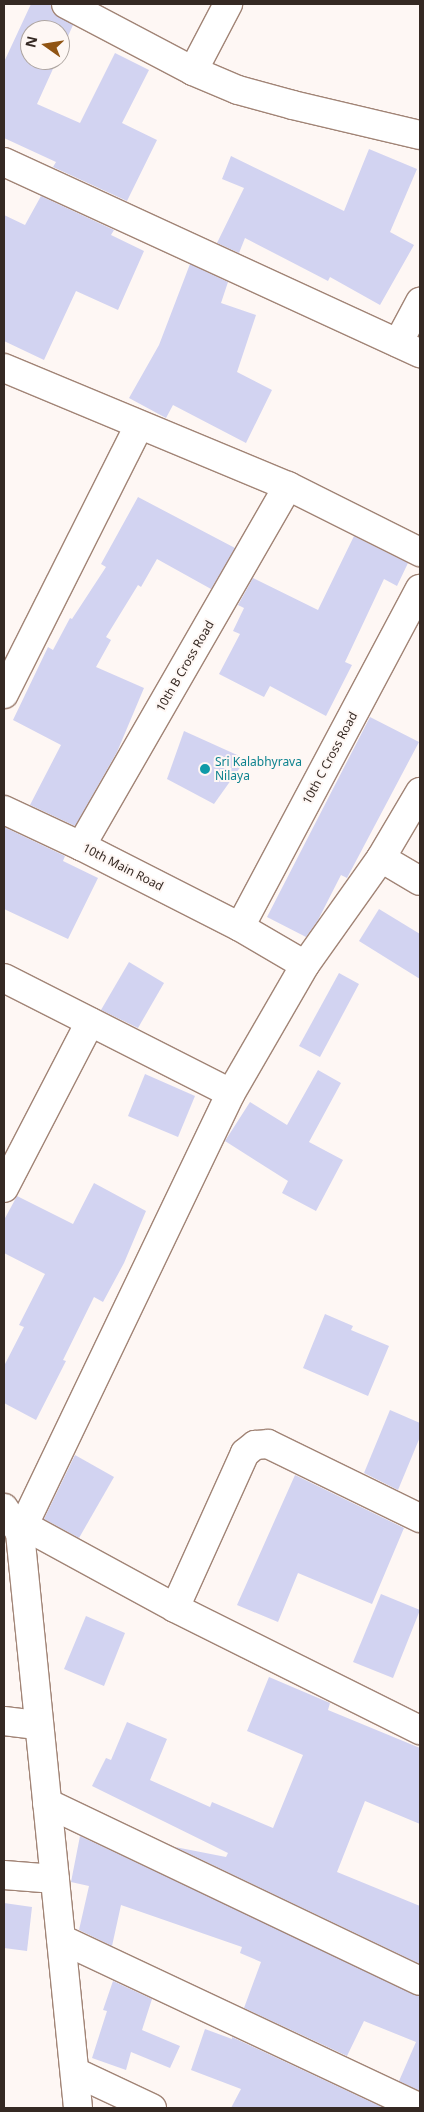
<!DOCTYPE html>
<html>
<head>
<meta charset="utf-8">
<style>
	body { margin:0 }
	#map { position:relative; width:424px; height:2112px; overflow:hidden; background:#fef7f4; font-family:"Noto Sans",sans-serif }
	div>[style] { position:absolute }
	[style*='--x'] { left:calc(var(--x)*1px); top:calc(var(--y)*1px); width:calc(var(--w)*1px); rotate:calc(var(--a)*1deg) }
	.building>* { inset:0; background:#d2d3f1 }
	.roads { filter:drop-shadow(1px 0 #a18476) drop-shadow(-1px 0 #a18476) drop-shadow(0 1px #a18476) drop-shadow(0 -1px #a18476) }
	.minor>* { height:28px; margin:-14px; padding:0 14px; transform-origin:14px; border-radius:14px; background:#fff }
	.dots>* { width:14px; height:14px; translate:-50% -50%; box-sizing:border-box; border:2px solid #fef7f4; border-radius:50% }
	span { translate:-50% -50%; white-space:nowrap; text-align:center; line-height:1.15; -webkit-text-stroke:4px #fef7f4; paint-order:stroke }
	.street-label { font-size:12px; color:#352923 }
	.culture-label { font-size:12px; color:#0d838f }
	.left { translate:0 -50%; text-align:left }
	.frame { position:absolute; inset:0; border:5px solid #352923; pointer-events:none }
	.north { position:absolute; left:20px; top:20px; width:50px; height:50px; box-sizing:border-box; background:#fef7f4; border:1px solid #aea5a0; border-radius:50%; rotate:283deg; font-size:14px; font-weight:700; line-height:20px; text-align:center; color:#352923 }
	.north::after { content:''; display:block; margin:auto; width:18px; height:22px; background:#905413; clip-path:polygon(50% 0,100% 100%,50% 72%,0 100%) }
</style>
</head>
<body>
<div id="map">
	<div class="building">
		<div style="clip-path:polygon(31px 4px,51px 4px,53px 13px,73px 25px,60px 54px,60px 30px,30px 30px,30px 60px,57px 60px,37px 104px,80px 123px,115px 53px,149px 70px,122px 123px,157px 140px,127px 201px,53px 167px,56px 162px,4px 138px,4px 62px)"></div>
		<div style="clip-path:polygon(369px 149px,417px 169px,390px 232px,414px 245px,380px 305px,330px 277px,328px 281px,245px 238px,239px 253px,217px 243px,244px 188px,222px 179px,231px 156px,344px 211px)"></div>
		<div style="clip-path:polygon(41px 196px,114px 230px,111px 235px,144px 251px,118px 310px,76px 291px,44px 360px,4px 341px,4px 215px,25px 225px)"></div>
		<div style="clip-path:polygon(190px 264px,228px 282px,221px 303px,256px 315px,237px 372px,272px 390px,246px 443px,173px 405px,166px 418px,129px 398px,159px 345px)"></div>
		<div style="clip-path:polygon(138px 497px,235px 548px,211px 589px,157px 559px,141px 587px,138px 585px,106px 637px,111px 640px,96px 667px,144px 688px,117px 752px,75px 826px,30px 805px,61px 745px,13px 720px,48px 647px,53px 650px,70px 618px,72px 619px,106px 567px,101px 564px)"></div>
		<div style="clip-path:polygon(354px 536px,408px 563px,397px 586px,384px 579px,345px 662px,352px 665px,326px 716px,270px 686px,264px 697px,219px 674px,240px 634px,233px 631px,244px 608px,238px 605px,253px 578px,318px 610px)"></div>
		<div style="clip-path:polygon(370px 717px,419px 742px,347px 878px,341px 875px,318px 920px,306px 937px,267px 917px)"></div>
		<div style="clip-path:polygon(184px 731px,246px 759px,214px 804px,167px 779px)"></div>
		<div style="clip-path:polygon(4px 827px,65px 856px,63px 861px,98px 878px,68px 939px,4px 909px)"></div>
		<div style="clip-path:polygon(379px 909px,420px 934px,420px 979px,359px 941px)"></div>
		<div style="clip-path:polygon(129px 962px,164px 983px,138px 1028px,101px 1010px)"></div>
		<div style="clip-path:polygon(339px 973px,359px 984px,320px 1057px,299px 1046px)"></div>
		<div style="clip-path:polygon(318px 1070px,341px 1083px,309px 1142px,343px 1160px,316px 1211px,282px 1193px,288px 1181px,225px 1141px,250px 1102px,287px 1125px)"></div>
		<div style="clip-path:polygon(145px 1074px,195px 1096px,178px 1137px,128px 1116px)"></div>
		<div style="clip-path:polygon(94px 1183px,146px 1211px,124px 1263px,103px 1302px,94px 1297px,63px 1360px,66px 1361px,36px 1420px,4px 1403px,4px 1366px,24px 1327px,19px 1325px,45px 1274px,4px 1253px,4px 1220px,17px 1196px,73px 1224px)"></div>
		<div style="clip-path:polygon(325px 1314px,353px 1326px,351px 1330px,389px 1346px,368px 1396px,303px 1368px)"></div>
		<div style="clip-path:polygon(390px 1410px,420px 1423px,420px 1437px,398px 1490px,364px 1473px)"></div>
		<div style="clip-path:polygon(75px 1455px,114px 1477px,79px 1538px,44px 1519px)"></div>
		<div style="clip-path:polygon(295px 1475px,404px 1528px,372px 1604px,298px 1573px,278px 1622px,237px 1605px)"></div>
		<div style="clip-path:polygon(381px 1594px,420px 1610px,393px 1678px,353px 1662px)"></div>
		<div style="clip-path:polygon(86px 1616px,125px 1633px,104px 1686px,64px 1669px)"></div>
		<div style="clip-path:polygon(269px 1677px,330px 1703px,328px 1710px,420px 1748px,420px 1824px,365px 1801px,337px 1872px,420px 1906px,420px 1964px,175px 1847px,226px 1857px,228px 1853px,92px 1786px,106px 1758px,111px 1760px,127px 1722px,167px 1739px,150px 1780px,210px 1807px,212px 1802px,273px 1828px,303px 1755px,247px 1731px)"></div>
		<div style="clip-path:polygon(80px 1836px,420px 1996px,420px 2091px,399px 2081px,416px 2042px,364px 2021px,347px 2056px,244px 2008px,261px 1962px,240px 1953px,242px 1947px,121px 1905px,112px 1946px,79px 1930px,89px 1886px,71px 1882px)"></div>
		<div style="clip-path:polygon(4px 1903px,32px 1907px,27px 1951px,4px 1948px)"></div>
		<div style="clip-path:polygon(113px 1981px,152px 1999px,142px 2030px,180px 2046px,170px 2068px,131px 2052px,126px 2070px,92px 2058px,107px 2011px,103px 2010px)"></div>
		<div style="clip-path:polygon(205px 2029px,232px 2039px,232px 2037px,384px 2108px,231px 2108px,241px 2089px,191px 2070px)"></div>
	</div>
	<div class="roads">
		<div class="minor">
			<div style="--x:66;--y:4;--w:144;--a:27.8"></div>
			<div style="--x:193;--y:71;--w:49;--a:22.9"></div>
			<div style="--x:238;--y:90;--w:57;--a:15.3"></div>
			<div style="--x:293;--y:105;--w:130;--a:13.3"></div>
			<div style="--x:193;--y:71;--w:76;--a:-62.4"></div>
			<div style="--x:4;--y:162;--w:458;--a:24.7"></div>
			<div style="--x:398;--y:343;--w:47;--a:-61.8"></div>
			<div style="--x:4;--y:368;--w:308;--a:22.6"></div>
			<div style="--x:288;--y:486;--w:148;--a:26.6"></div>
			<div style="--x:4;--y:694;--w:301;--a:-63.3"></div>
			<div style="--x:4;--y:810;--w:85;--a:25.1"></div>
			<div style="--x:81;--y:846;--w:178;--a:27"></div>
			<div style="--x:240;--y:927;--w:75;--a:30.3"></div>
			<div style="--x:81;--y:846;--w:415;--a:-60.1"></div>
			<div style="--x:381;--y:858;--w:45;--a:30.5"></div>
			<div style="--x:240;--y:927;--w:383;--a:-62"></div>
			<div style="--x:4;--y:978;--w:254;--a:26.9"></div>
			<div style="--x:4;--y:1188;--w:187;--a:-62.6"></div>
			<div style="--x:4;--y:1508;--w:30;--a:57"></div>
			<div style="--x:20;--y:1533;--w:578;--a:84.24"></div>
			<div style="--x:23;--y:1525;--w:173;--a:28.6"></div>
			<div style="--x:175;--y:1608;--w:274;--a:26.5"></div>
			<div style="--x:20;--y:1533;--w:488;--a:-64.4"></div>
			<div style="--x:231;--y:1093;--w:148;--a:-60"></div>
			<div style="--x:305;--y:965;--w:131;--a:-54.6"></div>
			<div style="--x:381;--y:858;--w:77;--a:-59.4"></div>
			<div style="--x:175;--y:1608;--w:170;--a:-65.7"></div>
			<div style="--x:245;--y:1453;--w:13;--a:-39"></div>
			<div style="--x:255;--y:1445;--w:13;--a:-4"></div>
			<div style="--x:268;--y:1444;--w:169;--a:26"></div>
			<div style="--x:4;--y:1721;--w:35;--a:7"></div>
			<div style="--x:47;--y:1803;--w:413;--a:25.5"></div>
			<div style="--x:4;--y:1875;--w:51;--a:4.5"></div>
			<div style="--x:61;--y:1939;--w:397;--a:25.2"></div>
			<div style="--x:75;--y:2072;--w:85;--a:25.1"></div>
		</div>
	</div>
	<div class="dots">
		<div style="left:205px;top:769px;background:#0f9aa8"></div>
	</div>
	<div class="street-label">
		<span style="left:185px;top:666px;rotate:-60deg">10th B Cross Road</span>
		<span style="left:330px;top:758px;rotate:-62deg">10th C Cross Road</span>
		<span style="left:123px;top:867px;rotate:27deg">10th Main Road</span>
	</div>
	<div class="culture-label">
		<span class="left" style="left:215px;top:769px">Sri Kalabhyrava<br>Nilaya</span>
	</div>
	<div class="frame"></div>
	<div class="north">N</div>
</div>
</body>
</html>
